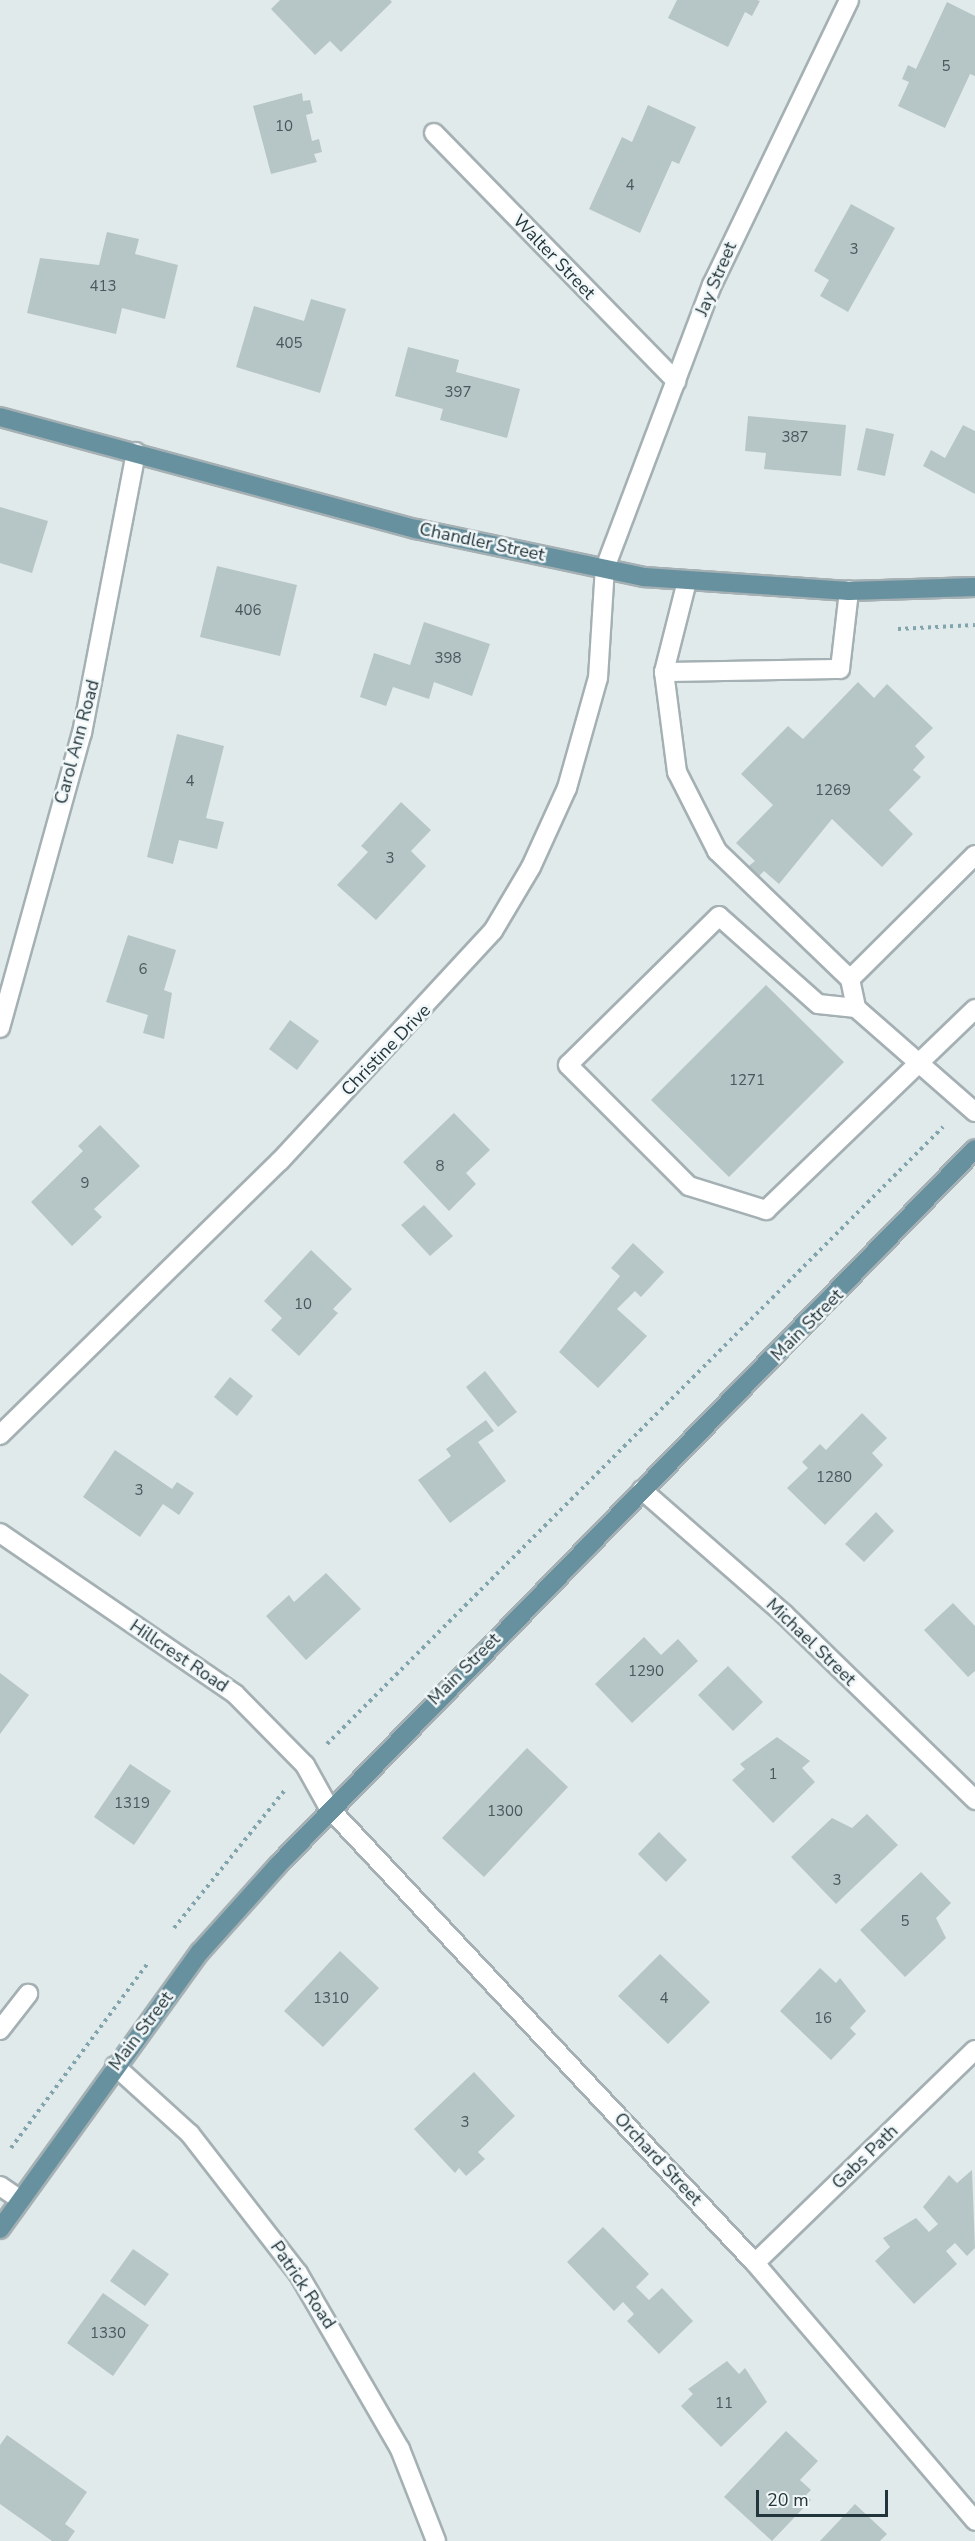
<!DOCTYPE html>
<html>
<head>
<meta charset="utf-8">
<style>
	body { margin:0 }
	#map { position:relative; width:975px; height:2541px; overflow:hidden; background:#e1eaeb; font-family:"Nunito Sans",sans-serif }
	div>[style] { position:absolute }
	[style*='--x'] { left:calc(var(--x)*1px); top:calc(var(--y)*1px); width:calc(var(--w)*1px); rotate:calc(var(--a)*1deg) }
	.building>* { inset:0; background:#b6c5c5 }
	.path>* { height:4px; margin-top:-2px; transform-origin:0; background:repeating-linear-gradient(90deg,#82a5ad 0 3px,transparent 0 7.5px) }
	.roads { filter:drop-shadow(2px 0 #a4b0b3) drop-shadow(-2px 0 #a4b0b3) drop-shadow(0 2px #a4b0b3) drop-shadow(0 -2px #a4b0b3) }
	.minor>* { height:18px; margin:-9px; padding:0 9px; transform-origin:9px; border-radius:9px; background:#fff }
	.major>* { height:18px; margin:-9px; padding:0 9px; transform-origin:9px; border-radius:9px; background:#67919f }
	span { translate:-50% -50%; white-space:nowrap; text-align:center; line-height:1.15; -webkit-text-stroke:5px #f1f7f8; paint-order:stroke }
	.number-label { font-size:15px; color:#47595e }
	.number-label span { -webkit-text-stroke-width:0 }
	.street-label { font-size:18px; color:#22353b }
	.scale { position:absolute; left:756px; top:2490px; width:132px; height:27px; box-sizing:border-box; border:3px solid #22353b; border-top:0; padding-left:8px; font-size:18px; line-height:21px; white-space:nowrap; color:#22353b; -webkit-text-stroke:4px #f1f7f8; paint-order:stroke }
</style>
</head>
<body>
<div id="map">
	<div class="building">
		<div style="clip-path:polygon(280px 0,390px 0,392px 2px,341px 52px,330px 41px,315px 55px,271px 9px)"></div>
		<div style="clip-path:polygon(677px 0,757px 0,760px 1px,752px 16px,745px 12px,728px 47px,668px 18px)"></div>
		<div style="clip-path:polygon(947px 2px,975px 16px,975px 76px,970px 74px,945px 128px,898px 106px,909px 82px,902px 79px,908px 65px,916px 69px)"></div>
		<div style="clip-path:polygon(302px 93px,303px 101px,310px 100px,313px 113px,306px 115px,312px 141px,319px 139px,322px 152px,314px 154px,317px 162px,271px 174px,253px 106px)"></div>
		<div style="clip-path:polygon(648px 105px,696px 127px,679px 164px,672px 161px,640px 233px,589px 209px,622px 137px,632px 142px)"></div>
		<div style="clip-path:polygon(851px 204px,895px 228px,848px 312px,820px 296px,829px 280px,814px 271px)"></div>
		<div style="clip-path:polygon(107px 232px,139px 239px,135px 254px,178px 265px,165px 319px,122px 308px,116px 334px,27px 313px,40px 258px,99px 265px)"></div>
		<div style="clip-path:polygon(311px 299px,346px 309px,320px 393px,236px 367px,254px 306px,304px 321px)"></div>
		<div style="clip-path:polygon(408px 347px,459px 360px,456px 372px,520px 389px,507px 438px,440px 420px,443px 409px,395px 396px)"></div>
		<div style="clip-path:polygon(748px 416px,846px 425px,841px 476px,764px 469px,766px 453px,745px 451px)"></div>
		<div style="clip-path:polygon(963px 425px,975px 431px,975px 494px,923px 466px,931px 450px,945px 458px)"></div>
		<div style="clip-path:polygon(866px 428px,894px 434px,885px 476px,857px 470px)"></div>
		<div style="clip-path:polygon(0 507px,48px 521px,32px 573px,0 563px)"></div>
		<div style="clip-path:polygon(217px 566px,297px 585px,280px 656px,200px 637px)"></div>
		<div style="clip-path:polygon(424px 622px,490px 644px,472px 696px,434px 682px,429px 699px,393px 687px,386px 706px,360px 697px,374px 653px,410px 665px)"></div>
		<div style="clip-path:polygon(858px 682px,874px 698px,887px 684px,933px 728px,915px 746px,925px 757px,913px 770px,921px 777px,889px 810px,913px 834px,882px 867px,832px 819px,779px 884px,764px 871px,756px 879px,745px 869px,755px 861px,736px 843px,773px 805px,741px 774px,788px 726px,803px 739px)"></div>
		<div style="clip-path:polygon(177px 734px,224px 746px,206px 818px,224px 822px,217px 849px,179px 840px,173px 864px,147px 857px)"></div>
		<div style="clip-path:polygon(401px 802px,431px 830px,411px 851px,426px 866px,376px 920px,337px 885px,368px 852px,361px 846px)"></div>
		<div style="clip-path:polygon(128px 935px,176px 950px,164px 990px,172px 993px,164px 1039px,143px 1033px,148px 1015px,106px 1002px)"></div>
		<div style="clip-path:polygon(766px 985px,844px 1062px,729px 1177px,651px 1100px)"></div>
		<div style="clip-path:polygon(290px 1020px,319px 1041px,297px 1070px,269px 1049px)"></div>
		<div style="clip-path:polygon(454px 1113px,490px 1150px,466px 1173px,476px 1184px,449px 1211px,403px 1162px)"></div>
		<div style="clip-path:polygon(100px 1125px,140px 1166px,94px 1209px,102px 1217px,72px 1246px,31px 1202px,83px 1151px,78px 1146px)"></div>
		<div style="clip-path:polygon(424px 1205px,453px 1236px,430px 1256px,401px 1225px)"></div>
		<div style="clip-path:polygon(633px 1243px,664px 1272px,641px 1297px,635px 1291px,617px 1309px,647px 1336px,598px 1388px,559px 1352px,620px 1276px,611px 1268px)"></div>
		<div style="clip-path:polygon(311px 1250px,352px 1289px,333px 1309px,338px 1313px,299px 1356px,271px 1330px,282px 1318px,264px 1301px)"></div>
		<div style="clip-path:polygon(485px 1371px,517px 1412px,498px 1427px,466px 1387px)"></div>
		<div style="clip-path:polygon(230px 1377px,253px 1396px,237px 1416px,214px 1397px)"></div>
		<div style="clip-path:polygon(862px 1413px,887px 1438px,872px 1453px,883px 1465px,825px 1525px,787px 1488px,808px 1468px,802px 1462px,820px 1444px,826px 1450px)"></div>
		<div style="clip-path:polygon(486px 1420px,494px 1431px,478px 1442px,506px 1481px,450px 1523px,418px 1480px,451px 1456px,446px 1449px)"></div>
		<div style="clip-path:polygon(115px 1450px,172px 1489px,177px 1482px,194px 1493px,179px 1515px,163px 1504px,140px 1537px,83px 1497px)"></div>
		<div style="clip-path:polygon(876px 1512px,894px 1531px,864px 1562px,845px 1544px)"></div>
		<div style="clip-path:polygon(326px 1573px,361px 1609px,306px 1660px,266px 1616px,289px 1595px,294px 1602px)"></div>
		<div style="clip-path:polygon(953px 1603px,975px 1626px,975px 1671px,968px 1677px,924px 1630px)"></div>
		<div style="clip-path:polygon(644px 1637px,661px 1655px,678px 1639px,698px 1661px,632px 1723px,595px 1684px)"></div>
		<div style="clip-path:polygon(728px 1666px,763px 1702px,733px 1731px,698px 1695px)"></div>
		<div style="clip-path:polygon(0 1673px,29px 1695px,0 1734px)"></div>
		<div style="clip-path:polygon(777px 1737px,810px 1761px,802px 1768px,815px 1782px,773px 1823px,732px 1780px,745px 1769px,740px 1764px)"></div>
		<div style="clip-path:polygon(527px 1748px,568px 1787px,484px 1877px,442px 1838px)"></div>
		<div style="clip-path:polygon(130px 1764px,171px 1791px,134px 1845px,94px 1817px)"></div>
		<div style="clip-path:polygon(867px 1814px,898px 1845px,836px 1904px,791px 1857px,832px 1818px,852px 1828px)"></div>
		<div style="clip-path:polygon(659px 1832px,687px 1860px,666px 1882px,638px 1854px)"></div>
		<div style="clip-path:polygon(921px 1872px,951px 1903px,936px 1918px,946px 1938px,905px 1977px,860px 1930px)"></div>
		<div style="clip-path:polygon(340px 1951px,379px 1988px,323px 2047px,284px 2011px)"></div>
		<div style="clip-path:polygon(660px 1954px,710px 2002px,668px 2044px,618px 1996px)"></div>
		<div style="clip-path:polygon(820px 1968px,836px 1983px,840px 1978px,866px 2011px,850px 2028px,856px 2034px,831px 2060px,780px 2011px)"></div>
		<div style="clip-path:polygon(474px 2072px,515px 2116px,478px 2152px,485px 2159px,466px 2176px,459px 2168px,455px 2173px,414px 2129px)"></div>
		<div style="clip-path:polygon(972px 2170px,975px 2248px,967px 2256px,955px 2243px,946px 2251px,957px 2264px,914px 2304px,875px 2261px,890px 2247px,883px 2238px,916px 2218px,929px 2232px,938px 2224px,923px 2207px,949px 2175px,957px 2183px)"></div>
		<div style="clip-path:polygon(603px 2227px,649px 2274px,636px 2287px,649px 2300px,662px 2288px,693px 2321px,659px 2354px,627px 2321px,634px 2314px,623px 2302px,614px 2311px,567px 2262px)"></div>
		<div style="clip-path:polygon(133px 2249px,169px 2274px,145px 2306px,110px 2281px)"></div>
		<div style="clip-path:polygon(103px 2293px,149px 2325px,113px 2376px,67px 2343px)"></div>
		<div style="clip-path:polygon(727px 2361px,739px 2374px,745px 2368px,767px 2402px,721px 2447px,681px 2406px,693px 2394px,688px 2389px)"></div>
		<div style="clip-path:polygon(786px 2431px,818px 2461px,800px 2480px,811px 2490px,806px 2495px,811px 2500px,772px 2541px,724px 2497px)"></div>
		<div style="clip-path:polygon(7px 2435px,87px 2492px,65px 2524px,75px 2531px,68px 2541px,52px 2541px,0 2504px,0 2445px)"></div>
		<div style="clip-path:polygon(855px 2504px,887px 2534px,880px 2541px,820px 2541px)"></div>
	</div>
	<div class="path">
		<div style="--x:898;--y:629;--w:77;--a:-3"></div>
		<div style="--x:327;--y:1744;--w:872;--a:-45.05"></div>
		<div style="--x:174;--y:1928;--w:176;--a:-51.2"></div>
		<div style="--x:11;--y:2148;--w:230;--a:-53.5"></div>
	</div>
	<div class="roads">
		<div class="minor">
			<div style="--x:434;--y:133;--w:347;--a:45.7"></div>
			<div style="--x:687;--y:581;--w:94;--a:104.2"></div>
			<div style="--x:664;--y:672;--w:101;--a:82.6"></div>
			<div style="--x:677;--y:772;--w:89;--a:63.1"></div>
			<div style="--x:717;--y:851;--w:185;--a:43.9"></div>
			<div style="--x:664;--y:672;--w:176;--a:-1"></div>
			<div style="--x:840;--y:669;--w:79;--a:-83.4"></div>
			<div style="--x:975;--y:855;--w:176;--a:135.2"></div>
			<div style="--x:850;--y:979;--w:30;--a:78"></div>
			<div style="--x:856;--y:1008;--w:158;--a:41.2"></div>
			<div style="--x:856;--y:1008;--w:38;--a:-174"></div>
			<div style="--x:818;--y:1004;--w:132;--a:-138.4"></div>
			<div style="--x:719;--y:916;--w:212;--a:135.4"></div>
			<div style="--x:568;--y:1065;--w:171;--a:45"></div>
			<div style="--x:689;--y:1186;--w:81;--a:17.3"></div>
			<div style="--x:766;--y:1210;--w:290;--a:-43.9"></div>
			<div style="--x:0;--y:1028;--w:306;--a:-74.5"></div>
			<div style="--x:82;--y:733;--w:286;--a:-79.1"></div>
			<div style="--x:0;--y:1435;--w:392;--a:-44.4"></div>
			<div style="--x:280;--y:1161;--w:313;--a:-47.2"></div>
			<div style="--x:493;--y:931;--w:74;--a:-59.3"></div>
			<div style="--x:531;--y:867;--w:87;--a:-65.5"></div>
			<div style="--x:567;--y:788;--w:114;--a:-74.3"></div>
			<div style="--x:598;--y:678;--w:110;--a:-86.4"></div>
			<div style="--x:605;--y:568;--w:303;--a:-69.3"></div>
			<div style="--x:712;--y:285;--w:316;--a:-64.3"></div>
			<div style="--x:642;--y:1490;--w:189;--a:41.1"></div>
			<div style="--x:784;--y:1614;--w:267;--a:44.2"></div>
			<div style="--x:0;--y:1533;--w:285;--a:34.4"></div>
			<div style="--x:235;--y:1694;--w:100;--a:45.4"></div>
			<div style="--x:305;--y:1765;--w:49;--a:60.8"></div>
			<div style="--x:329;--y:1808;--w:623;--a:46.89"></div>
			<div style="--x:755;--y:2263;--w:339;--a:49.5"></div>
			<div style="--x:0;--y:2030;--w:46;--a:-52.1"></div>
			<div style="--x:115;--y:2066;--w:101;--a:42.2"></div>
			<div style="--x:190;--y:2134;--w:176;--a:52.2"></div>
			<div style="--x:298;--y:2273;--w:203;--a:59.9"></div>
			<div style="--x:400;--y:2449;--w:99;--a:68.6"></div>
			<div style="--x:0;--y:2186;--w:23;--a:34"></div>
			<div style="--x:755;--y:2263;--w:306;--a:-44.1"></div>
		</div>
		<div class="major">
			<div style="--x:0;--y:417;--w:431;--a:15.1"></div>
			<div style="--x:416;--y:529;--w:233;--a:11.9"></div>
			<div style="--x:644;--y:577;--w:205;--a:3.9"></div>
			<div style="--x:849;--y:591;--w:126;--a:-1.8"></div>
			<div style="--x:0;--y:2229;--w:342;--a:-54.2"></div>
			<div style="--x:200;--y:1952;--w:117;--a:-48.1"></div>
			<div style="--x:278;--y:1865;--w:999;--a:-45.77"></div>
		</div>
	</div>
	<div class="number-label">
		<span style="left:946px;top:67px">5</span>
		<span style="left:284px;top:127px">10</span>
		<span style="left:630px;top:186px">4</span>
		<span style="left:854px;top:250px">3</span>
		<span style="left:103px;top:287px">413</span>
		<span style="left:289px;top:344px">405</span>
		<span style="left:458px;top:393px">397</span>
		<span style="left:795px;top:438px">387</span>
		<span style="left:248px;top:611px">406</span>
		<span style="left:448px;top:659px">398</span>
		<span style="left:190px;top:782px">4</span>
		<span style="left:833px;top:791px">1269</span>
		<span style="left:390px;top:859px">3</span>
		<span style="left:143px;top:970px">6</span>
		<span style="left:747px;top:1081px">1271</span>
		<span style="left:440px;top:1167px">8</span>
		<span style="left:85px;top:1184px">9</span>
		<span style="left:303px;top:1305px">10</span>
		<span style="left:834px;top:1478px">1280</span>
		<span style="left:139px;top:1491px">3</span>
		<span style="left:646px;top:1672px">1290</span>
		<span style="left:773px;top:1775px">1</span>
		<span style="left:132px;top:1804px">1319</span>
		<span style="left:505px;top:1812px">1300</span>
		<span style="left:837px;top:1881px">3</span>
		<span style="left:905px;top:1922px">5</span>
		<span style="left:331px;top:1999px">1310</span>
		<span style="left:664px;top:1999px">4</span>
		<span style="left:823px;top:2019px">16</span>
		<span style="left:465px;top:2123px">3</span>
		<span style="left:108px;top:2334px">1330</span>
		<span style="left:724px;top:2404px">11</span>
	</div>
	<div class="street-label">
		<span style="left:554px;top:257px;rotate:46deg">Walter Street</span>
		<span style="left:716px;top:279px;rotate:-67deg">Jay Street</span>
		<span style="left:482px;top:542px;rotate:12deg">Chandler Street</span>
		<span style="left:77px;top:742px;rotate:-75deg">Carol Ann Road</span>
		<span style="left:386px;top:1050px;rotate:-46deg">Christine Drive</span>
		<span style="left:807px;top:1325px;rotate:-45deg">Main Street</span>
		<span style="left:811px;top:1642px;rotate:44deg">Michael Street</span>
		<span style="left:179px;top:1656px;rotate:34deg">Hillcrest Road</span>
		<span style="left:464px;top:1669px;rotate:-45deg">Main Street</span>
		<span style="left:141px;top:2031px;rotate:-53deg">Main Street</span>
		<span style="left:865px;top:2157px;rotate:-44deg">Gabs Path</span>
		<span style="left:658px;top:2159px;rotate:47deg">Orchard Street</span>
		<span style="left:303px;top:2285px;rotate:56deg">Patrick Road</span>
	</div>
	<div class="scale">20 m</div>
</div>
</body>
</html>
